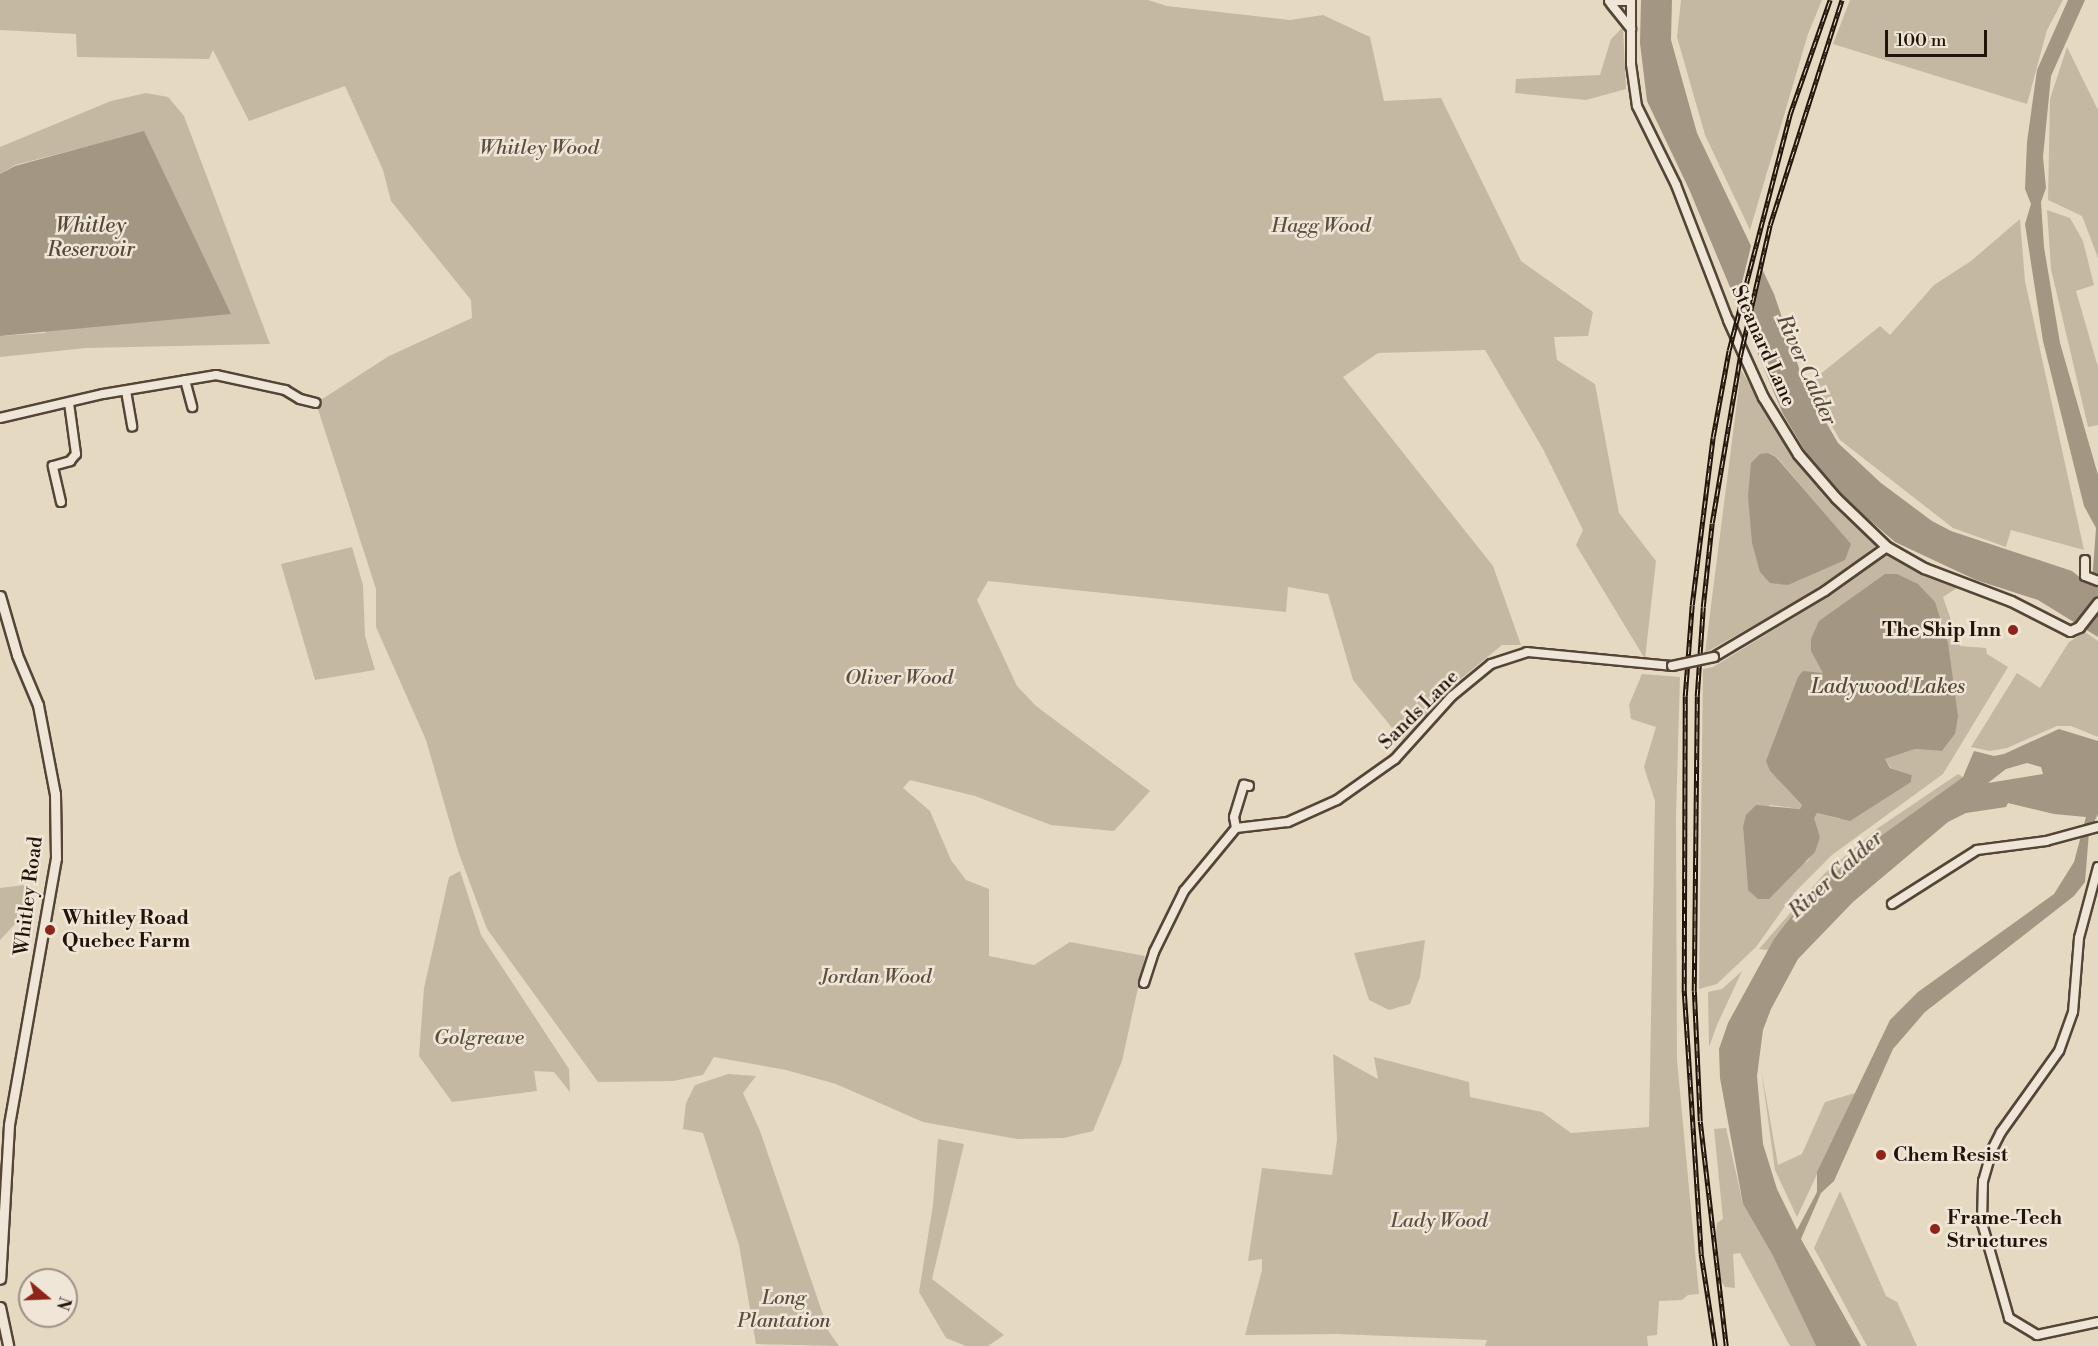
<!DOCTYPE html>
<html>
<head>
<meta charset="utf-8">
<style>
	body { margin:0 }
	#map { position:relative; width:2098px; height:1346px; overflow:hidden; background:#e6d9c1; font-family:"Libre Bodoni",serif }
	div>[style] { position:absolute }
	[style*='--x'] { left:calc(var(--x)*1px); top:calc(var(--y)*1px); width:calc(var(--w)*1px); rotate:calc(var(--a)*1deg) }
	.green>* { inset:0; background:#c5b8a2 }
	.water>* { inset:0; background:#a39682 }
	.pier>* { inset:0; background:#e6d9c1 }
	.roads { filter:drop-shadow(2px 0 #534537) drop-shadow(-2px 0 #534537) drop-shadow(0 2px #534537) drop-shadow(0 -2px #534537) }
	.minor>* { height:8px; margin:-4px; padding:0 4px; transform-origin:4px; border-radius:4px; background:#efe6d7 }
	.tertiary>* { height:9px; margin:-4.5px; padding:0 4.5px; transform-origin:4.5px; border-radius:4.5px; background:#efe6d7 }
	.rail>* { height:4.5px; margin-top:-2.25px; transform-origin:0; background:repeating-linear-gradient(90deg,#efe6d7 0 7px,#221409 0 14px); box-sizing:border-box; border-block:2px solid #221409 }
	.bridges { filter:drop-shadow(2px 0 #534537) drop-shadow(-2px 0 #534537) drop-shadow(0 2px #534537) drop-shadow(0 -2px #534537) }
	.minor-bridge>* { height:8px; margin:-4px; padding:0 4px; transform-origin:4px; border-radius:4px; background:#efe6d7 }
	.dots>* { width:16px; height:16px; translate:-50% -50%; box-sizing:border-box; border:3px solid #efe6d7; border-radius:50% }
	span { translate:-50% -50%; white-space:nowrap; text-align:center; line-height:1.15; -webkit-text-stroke:5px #efe6d7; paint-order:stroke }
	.park-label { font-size:20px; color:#5b4d3f; font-style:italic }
	.street-label { font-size:20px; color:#221409 }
	.poi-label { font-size:20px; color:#221409; font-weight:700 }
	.right { translate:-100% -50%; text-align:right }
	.left { translate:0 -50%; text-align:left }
	.water-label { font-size:21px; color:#564839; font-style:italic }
	.north { position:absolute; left:18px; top:1268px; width:60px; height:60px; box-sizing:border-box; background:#efe6d7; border:2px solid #9d9285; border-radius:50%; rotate:109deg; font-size:16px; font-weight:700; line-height:24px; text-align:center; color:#221409 }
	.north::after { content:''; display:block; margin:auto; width:21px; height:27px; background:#8f2418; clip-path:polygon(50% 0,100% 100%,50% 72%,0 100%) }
	.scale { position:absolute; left:1885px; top:30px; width:102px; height:27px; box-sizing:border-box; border:3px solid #221409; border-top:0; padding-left:8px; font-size:18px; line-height:21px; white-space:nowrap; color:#221409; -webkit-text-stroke:4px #efe6d7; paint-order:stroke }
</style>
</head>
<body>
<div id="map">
	<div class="green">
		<div style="clip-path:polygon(0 0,1148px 0,1167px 6px,1290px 20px,1323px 15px,1370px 37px,1384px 101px,1441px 98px,1521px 261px,1593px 312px,1588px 336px,1554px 337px,1557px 360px,1595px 384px,1619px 513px,1656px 561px,1645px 659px,1576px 545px,1583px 530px,1543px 449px,1485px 350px,1378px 353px,1343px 377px,1493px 566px,1521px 645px,1502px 645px,1446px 691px,1402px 740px,1353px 680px,1328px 594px,1288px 587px,1286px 612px,988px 581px,977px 600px,1017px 686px,1036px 706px,1150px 791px,1114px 831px,1051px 825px,975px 796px,910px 780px,903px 788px,930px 811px,951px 860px,966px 880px,989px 889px,989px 956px,1034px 965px,1070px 942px,1145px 956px,1122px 1061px,1093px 1131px,1064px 1138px,1017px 1139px,923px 1122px,836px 1084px,786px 1070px,714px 1057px,703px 1075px,673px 1081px,598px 1082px,487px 929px,458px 851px,426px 740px,376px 627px,376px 589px,316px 403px,389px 356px,472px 318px,471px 300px,391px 201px,383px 170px,345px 86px,249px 121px,213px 50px,209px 59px,77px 57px,76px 34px,0 30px)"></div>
		<div style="clip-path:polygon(1681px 0,1822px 0,1808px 34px,1750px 230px,1705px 135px,1677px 37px)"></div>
		<div style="clip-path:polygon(1850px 0,2063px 0,2047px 30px,2027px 104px,1833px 44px)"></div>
		<div style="clip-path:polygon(1623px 27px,1626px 89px,1586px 100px,1515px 93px,1516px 79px,1600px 75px,1611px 39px)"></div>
		<div style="clip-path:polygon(2067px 47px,2098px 110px,2098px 258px,2082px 216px,2048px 200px,2050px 99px)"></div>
		<div style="clip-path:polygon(146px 93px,168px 97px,184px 116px,270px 344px,86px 348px,0 357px,0 336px,45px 333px,148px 142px,144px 132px,15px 165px,0 174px,0 147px,111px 101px)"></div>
		<div style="clip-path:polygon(2047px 210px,2070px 218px,2083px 241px,2094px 285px,2076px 291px,2098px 367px,2098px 425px,2088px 427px,2051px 269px)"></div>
		<div style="clip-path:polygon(2020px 219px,2025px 281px,2084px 550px,2011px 530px,2006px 547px,1953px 528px,1840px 440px,1808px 384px,1880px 326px,1890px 335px,1934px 285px,1971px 261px)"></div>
		<div style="clip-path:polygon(evenodd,1741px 370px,1787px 446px,1828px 500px,1876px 546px,1823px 586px,1705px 653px,1741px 370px,1768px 453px,1777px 457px,1851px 545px,1768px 453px)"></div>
		<div style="clip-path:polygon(352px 547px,363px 585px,365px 636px,375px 670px,315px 680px,281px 564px)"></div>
		<div style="clip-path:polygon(evenodd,1886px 554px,1957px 588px,1943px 597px,1960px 646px,1986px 648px,1987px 654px,2008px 667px,1943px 774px,1832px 855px,1795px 892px,1756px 947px,1717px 984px,1699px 989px,1703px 669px,1713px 667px,1826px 598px,1886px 554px,1823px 674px,1955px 734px,1942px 751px,1915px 749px,1885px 759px,1891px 768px,1912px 775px,1911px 782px,1840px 819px,1817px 813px,1813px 817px,1820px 837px,1808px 861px,1748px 890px,1743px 827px,1770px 805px,1800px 809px,1802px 805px,1770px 771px,1823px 674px)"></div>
		<div style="clip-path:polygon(2085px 632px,2098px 641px,2098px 737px,2071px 726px,2057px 726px,2007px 748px,1990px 751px,1971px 747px,2017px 673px,2040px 688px,2069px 642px)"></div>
		<div style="clip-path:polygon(1642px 674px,1680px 677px,1676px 816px,1677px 1060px,1699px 1294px,1688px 1295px,1682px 1300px,1659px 1301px,1657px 1335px,1647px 1336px,1648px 1346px,1485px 1346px,1487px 1340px,1337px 1334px,1245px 1335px,1262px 1270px,1262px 1259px,1248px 1261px,1262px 1168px,1332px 1175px,1337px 1140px,1333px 1054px,1378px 1079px,1374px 1057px,1469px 1082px,1470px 1097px,1542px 1112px,1571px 1133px,1649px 1127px,1655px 801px,1644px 767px,1656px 727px,1631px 719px,1629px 705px)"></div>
		<div style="clip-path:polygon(1958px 774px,1963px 777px,1864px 848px,1805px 899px,1768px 950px,1759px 949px,1824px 874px,1878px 828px)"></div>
		<div style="clip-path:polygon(460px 871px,481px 935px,569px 1069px,570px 1092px,554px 1072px,534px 1071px,537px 1091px,452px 1102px,419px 1056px,424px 988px,449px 877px)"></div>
		<div style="clip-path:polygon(25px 885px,30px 908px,0 940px,0 888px)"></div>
		<div style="clip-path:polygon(1425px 940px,1420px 977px,1410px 1004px,1389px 1010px,1369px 1000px,1354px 953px)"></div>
		<div style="clip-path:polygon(1742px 971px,1717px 1025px,1709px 1047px,1708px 992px,1722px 989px)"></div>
		<div style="clip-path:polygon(1761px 1068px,1778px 1165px,1802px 1154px,1825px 1102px,1855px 1093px,1797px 1217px,1775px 1170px)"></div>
		<div style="clip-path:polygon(728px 1074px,756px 1076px,743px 1093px,760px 1131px,829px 1332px,839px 1346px,756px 1344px,739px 1245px,703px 1133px,683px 1129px,686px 1103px,695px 1085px)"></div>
		<div style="clip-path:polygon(1726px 1128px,1743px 1204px,1772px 1254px,1816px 1346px,1790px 1346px,1740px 1253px,1733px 1254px,1735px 1288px,1725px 1287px,1721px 1281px,1716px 1232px,1717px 1223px,1723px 1219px,1714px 1129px)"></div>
		<div style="clip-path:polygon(938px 1139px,964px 1144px,932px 1279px,1004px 1335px,988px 1346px,966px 1346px,946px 1338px,919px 1292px,933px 1205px)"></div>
		<div style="clip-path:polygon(1840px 1191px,1886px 1296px,1897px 1302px,1917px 1346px,1867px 1346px,1814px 1248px)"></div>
	</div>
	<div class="water">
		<div style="clip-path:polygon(1641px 0,1672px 0,1671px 40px,1697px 133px,1774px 294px,1805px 386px,1838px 443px,1881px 483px,1932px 521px,1951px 531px,2072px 571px,2088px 584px,2092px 583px,2096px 528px,2084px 506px,2043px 341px,2025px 224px,2031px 204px,2025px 189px,2027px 142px,2037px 70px,2068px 0,2085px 0,2051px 76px,2043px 157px,2046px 188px,2041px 202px,2044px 247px,2060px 343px,2098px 475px,2098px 637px,2038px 600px,1976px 580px,1895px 542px,1852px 505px,1810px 459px,1783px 414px,1689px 189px,1647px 101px,1640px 43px)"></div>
		<div style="clip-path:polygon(144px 131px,231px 314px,0 336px,0 174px,15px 166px)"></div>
		<div style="clip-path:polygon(1768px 453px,1776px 457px,1851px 544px,1845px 560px,1788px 585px,1770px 583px,1760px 572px,1752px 543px,1748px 496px,1751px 463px,1760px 454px)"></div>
		<div style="clip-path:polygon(1885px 574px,1897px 574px,1918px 584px,1935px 602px,1948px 643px,1958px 716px,1955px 734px,1942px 751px,1915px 749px,1885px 759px,1890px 768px,1912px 775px,1911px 782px,1850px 821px,1817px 813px,1814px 818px,1820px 837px,1815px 852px,1769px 899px,1758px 899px,1748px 890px,1743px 827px,1746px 815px,1756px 805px,1800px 809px,1802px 805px,1770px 771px,1766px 761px,1798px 677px,1803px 671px,1823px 673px,1811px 651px,1811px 639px,1819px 621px)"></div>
		<div style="clip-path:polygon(evenodd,2059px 729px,2098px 741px,2098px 814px,2089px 832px,2085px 882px,2074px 896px,1925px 1012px,1893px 1049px,1834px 1181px,1821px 1193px,1801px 1239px,1861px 1346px,1816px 1346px,1772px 1254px,1743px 1204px,1720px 1078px,1719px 1049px,1728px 1023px,1774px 939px,1805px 899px,1864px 848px,1963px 777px,1974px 751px,1994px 756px,2004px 754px,2059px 729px,2027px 763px,2041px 767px,2043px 774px,1988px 783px,2006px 769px,2027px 763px,2059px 729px,2008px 803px,2054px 814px,2086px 817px,2074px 862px,2054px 894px,1918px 992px,1890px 1020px,1817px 1172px,1817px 1192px,1797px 1230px,1777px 1189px,1763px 1144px,1757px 1076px,1763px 1030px,1771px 1009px,1798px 959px,1853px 902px,1948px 822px,1966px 813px,2006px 807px,2008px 803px)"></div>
	</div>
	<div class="pier">
		<div style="clip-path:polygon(1752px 242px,1763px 265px,1747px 336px,1736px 307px)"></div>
	</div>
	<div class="roads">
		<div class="minor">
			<div style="--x:1631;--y:0;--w:64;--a:90"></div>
			<div style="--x:1631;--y:64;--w:42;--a:81.9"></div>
			<div style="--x:1637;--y:106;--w:88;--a:63.7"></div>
			<div style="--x:1676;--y:185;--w:145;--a:68.9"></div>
			<div style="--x:1609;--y:1;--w:22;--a:0"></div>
			<div style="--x:1611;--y:4;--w:32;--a:51"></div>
			<div style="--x:185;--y:380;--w:28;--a:75"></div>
			<div style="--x:126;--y:391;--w:36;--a:80"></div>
			<div style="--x:0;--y:418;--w:106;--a:-13.1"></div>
			<div style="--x:103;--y:394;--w:115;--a:-9.5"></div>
			<div style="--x:216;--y:375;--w:71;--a:12.3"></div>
			<div style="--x:285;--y:390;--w:17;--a:31"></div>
			<div style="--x:300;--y:399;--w:16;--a:14"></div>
			<div style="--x:61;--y:502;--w:37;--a:-103"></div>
			<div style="--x:53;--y:466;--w:18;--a:-16"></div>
			<div style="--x:70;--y:461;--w:9;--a:-49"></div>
			<div style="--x:76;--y:454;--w:51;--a:-97.8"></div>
			<div style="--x:2085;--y:560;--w:16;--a:90"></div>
			<div style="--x:2085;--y:576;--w:14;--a:21"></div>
			<div style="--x:1714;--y:657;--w:129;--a:-30.7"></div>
			<div style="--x:1825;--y:591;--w:76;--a:-35.4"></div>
			<div style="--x:1236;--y:828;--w:11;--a:-100"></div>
			<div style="--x:1234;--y:817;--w:34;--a:-73"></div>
			<div style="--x:1244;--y:785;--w:5;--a:11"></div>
			<div style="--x:2098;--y:867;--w:73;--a:105"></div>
			<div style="--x:2079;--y:938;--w:74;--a:94.6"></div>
			<div style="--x:2073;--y:1012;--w:41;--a:109.7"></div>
			<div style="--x:2059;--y:1051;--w:100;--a:125.6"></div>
			<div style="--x:2001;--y:1132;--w:20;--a:117"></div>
			<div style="--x:1992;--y:1150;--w:32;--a:106"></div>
			<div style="--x:1983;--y:1181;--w:42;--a:91.4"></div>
			<div style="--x:1982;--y:1223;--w:99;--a:74.1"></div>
			<div style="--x:2009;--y:1318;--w:33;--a:31"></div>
			<div style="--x:2037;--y:1335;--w:62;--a:-12"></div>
			<div style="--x:1892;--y:904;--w:101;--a:-32.4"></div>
			<div style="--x:1977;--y:850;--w:70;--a:-7.4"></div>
			<div style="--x:2046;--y:841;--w:54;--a:-15.1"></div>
			<div style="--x:1144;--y:983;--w:33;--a:-72"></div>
			<div style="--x:1154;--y:952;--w:68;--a:-63.8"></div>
			<div style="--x:1184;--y:891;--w:82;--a:-50.5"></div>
			<div style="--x:1236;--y:828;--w:52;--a:-6.6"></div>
			<div style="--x:1288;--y:822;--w:54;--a:-24.2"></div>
			<div style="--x:1337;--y:800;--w:71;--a:-35.3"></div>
			<div style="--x:1395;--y:759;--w:85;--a:-47.9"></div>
			<div style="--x:1452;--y:696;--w:50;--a:-39.4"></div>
			<div style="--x:1491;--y:664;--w:38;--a:-18"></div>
			<div style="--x:1527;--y:652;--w:146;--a:5.5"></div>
		</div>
		<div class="tertiary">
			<div style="--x:1728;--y:320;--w:85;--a:65.6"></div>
			<div style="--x:1763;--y:397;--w:67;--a:58.4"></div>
			<div style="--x:1798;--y:454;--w:58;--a:49.2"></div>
			<div style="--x:1836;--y:498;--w:71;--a:43.9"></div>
			<div style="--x:1887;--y:547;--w:43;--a:29.6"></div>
			<div style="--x:1924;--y:568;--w:93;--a:20.8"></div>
			<div style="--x:2011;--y:601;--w:66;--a:27"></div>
			<div style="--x:2070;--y:631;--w:10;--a:-24"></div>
			<div style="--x:2079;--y:627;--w:31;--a:-52"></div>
			<div style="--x:0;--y:596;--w:61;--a:73.9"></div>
			<div style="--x:17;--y:655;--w:54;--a:67.2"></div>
			<div style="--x:38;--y:705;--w:91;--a:79.2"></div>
			<div style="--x:55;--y:794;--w:64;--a:89.1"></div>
			<div style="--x:56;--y:858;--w:271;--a:100"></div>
			<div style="--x:9;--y:1125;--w:154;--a:93.3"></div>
			<div style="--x:0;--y:1307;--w:40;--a:78"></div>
		</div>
	</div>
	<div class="rail">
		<div style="--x:1715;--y:1346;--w:93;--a:-98.7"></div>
		<div style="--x:1701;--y:1254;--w:264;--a:-93.7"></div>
		<div style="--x:1684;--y:991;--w:295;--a:-89.8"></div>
		<div style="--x:1685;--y:696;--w:91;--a:-85.6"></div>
		<div style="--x:1692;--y:605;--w:169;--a:-82.9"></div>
		<div style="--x:1713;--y:437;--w:88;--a:-79.6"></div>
		<div style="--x:1729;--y:350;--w:244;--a:-75.5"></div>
		<div style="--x:1790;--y:114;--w:121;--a:-70.7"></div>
		<div style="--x:1726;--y:1346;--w:226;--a:-96.6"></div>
		<div style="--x:1700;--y:1121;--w:130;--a:-92.6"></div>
		<div style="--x:1694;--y:991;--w:295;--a:-89.4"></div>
		<div style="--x:1697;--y:696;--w:89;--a:-86.1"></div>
		<div style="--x:1703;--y:607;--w:84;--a:-83.9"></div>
		<div style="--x:1712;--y:523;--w:168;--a:-80.4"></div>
		<div style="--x:1740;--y:357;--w:135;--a:-77.2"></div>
		<div style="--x:1770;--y:225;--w:236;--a:-72.3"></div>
	</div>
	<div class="bridges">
		<div class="minor-bridge">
			<div style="--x:1672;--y:666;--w:43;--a:-12.1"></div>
		</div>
	</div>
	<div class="dots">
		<div style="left:2013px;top:630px;background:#8f2418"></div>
		<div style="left:50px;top:930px;background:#8f2418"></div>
		<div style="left:1881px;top:1155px;background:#8f2418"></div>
		<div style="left:1935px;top:1229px;background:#8f2418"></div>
	</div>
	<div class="park-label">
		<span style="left:539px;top:148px">Whitley Wood</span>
		<span style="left:1321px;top:226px">Hagg Wood</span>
		<span style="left:899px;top:678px">Oliver Wood</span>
		<span style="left:876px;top:977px">Jordan Wood</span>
		<span style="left:479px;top:1038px">Golgreave</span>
		<span style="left:1439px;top:1221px">Lady Wood</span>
		<span style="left:784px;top:1310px">Long<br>Plantation</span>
	</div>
	<div class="street-label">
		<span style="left:1763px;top:346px;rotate:66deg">Steanard Lane</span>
		<span style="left:1419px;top:710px;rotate:-45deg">Sands Lane</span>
		<span style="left:29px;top:896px;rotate:-83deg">Whitley Road</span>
	</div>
	<div class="poi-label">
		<span class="right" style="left:2001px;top:630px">The Ship Inn</span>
		<span class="left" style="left:62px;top:930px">Whitley Road<br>Quebec Farm</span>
		<span class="left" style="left:1893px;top:1155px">Chem Resist</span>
		<span class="left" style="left:1947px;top:1230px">Frame-Tech<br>Structures</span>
	</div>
	<div class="water-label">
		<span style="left:91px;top:238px">Whitley<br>Reservoir</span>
		<span style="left:1806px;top:370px;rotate:66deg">River Calder</span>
		<span style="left:1888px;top:687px">Ladywood Lakes</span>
		<span style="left:1836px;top:875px;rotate:-42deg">River Calder</span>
	</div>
	<div class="north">N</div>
	<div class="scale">100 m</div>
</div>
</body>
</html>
